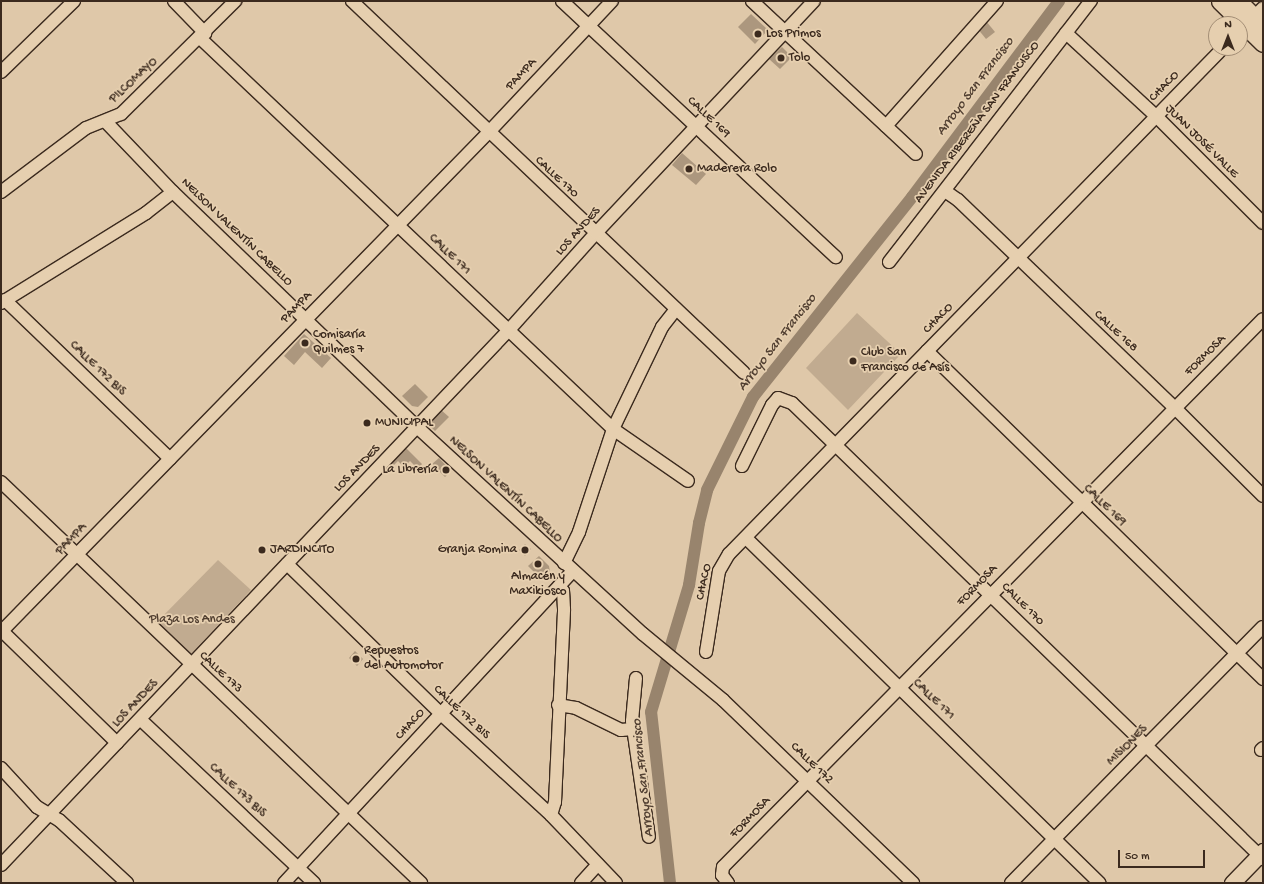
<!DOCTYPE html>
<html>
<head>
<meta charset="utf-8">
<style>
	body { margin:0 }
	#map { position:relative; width:1264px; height:884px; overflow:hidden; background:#dfc8a9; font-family:"Gochi Hand",sans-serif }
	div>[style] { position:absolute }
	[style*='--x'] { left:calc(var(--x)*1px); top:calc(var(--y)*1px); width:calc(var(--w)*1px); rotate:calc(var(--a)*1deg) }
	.green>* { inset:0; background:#c1ab90 }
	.canal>* { height:12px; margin:-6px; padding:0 6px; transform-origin:6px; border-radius:6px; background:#98846d }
	.building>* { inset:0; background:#ac977e }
	.roads { filter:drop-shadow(1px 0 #3b2a1e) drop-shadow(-1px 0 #3b2a1e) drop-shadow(0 1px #3b2a1e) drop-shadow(0 -1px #3b2a1e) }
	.minor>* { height:12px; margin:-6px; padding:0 6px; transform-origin:6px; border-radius:6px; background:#e6cfaf }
	.tertiary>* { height:15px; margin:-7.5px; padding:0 7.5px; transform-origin:7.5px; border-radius:7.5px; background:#e6cfaf }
	.secondary>* { height:17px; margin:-8.5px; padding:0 8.5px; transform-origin:8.5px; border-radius:8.5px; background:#e6cfaf }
	.dots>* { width:11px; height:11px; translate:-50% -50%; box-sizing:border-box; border:2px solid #e6cfaf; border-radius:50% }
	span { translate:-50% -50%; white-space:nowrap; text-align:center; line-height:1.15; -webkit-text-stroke:3.5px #e6cfaf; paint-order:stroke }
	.poi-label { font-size:13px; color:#3b2a1e }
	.left { translate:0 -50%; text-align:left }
	.right { translate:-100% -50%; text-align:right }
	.street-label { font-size:13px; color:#3b2a1e }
	.park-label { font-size:13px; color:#4f3d2f }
	.water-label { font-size:14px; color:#524032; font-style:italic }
	.frame { position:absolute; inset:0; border:2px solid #3b2a1e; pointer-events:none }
	.north { position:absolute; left:1208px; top:16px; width:40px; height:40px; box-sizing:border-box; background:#e6cfaf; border:1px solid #a28d75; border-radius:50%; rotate:0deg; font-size:11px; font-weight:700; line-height:16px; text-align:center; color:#3b2a1e }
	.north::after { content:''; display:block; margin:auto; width:14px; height:18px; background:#3b2a1e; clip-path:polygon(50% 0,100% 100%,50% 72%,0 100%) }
	.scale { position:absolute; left:1118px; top:850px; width:87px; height:18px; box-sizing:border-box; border:2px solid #3b2a1e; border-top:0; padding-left:5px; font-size:12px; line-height:14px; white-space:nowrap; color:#3b2a1e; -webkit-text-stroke:3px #e6cfaf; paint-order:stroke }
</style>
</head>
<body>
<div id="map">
	<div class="green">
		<div style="clip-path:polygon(857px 313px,901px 354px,848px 410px,806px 368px)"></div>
		<div style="clip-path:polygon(218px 560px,251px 590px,190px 655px,157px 622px)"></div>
	</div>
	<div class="canal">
		<div style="--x:670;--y:883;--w:172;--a:-96.3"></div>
		<div style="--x:651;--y:712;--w:133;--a:-73.3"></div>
		<div style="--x:689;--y:585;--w:63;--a:-80.8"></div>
		<div style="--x:699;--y:523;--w:34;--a:-76"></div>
		<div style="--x:707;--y:490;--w:104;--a:-63.7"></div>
		<div style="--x:753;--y:397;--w:256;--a:-51.5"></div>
		<div style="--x:912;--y:197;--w:245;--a:-53.1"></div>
	</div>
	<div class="building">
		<div style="clip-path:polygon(751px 14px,768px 30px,755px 44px,738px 27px)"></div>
		<div style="clip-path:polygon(986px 21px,995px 32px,986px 39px,977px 28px)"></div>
		<div style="clip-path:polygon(782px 47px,792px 57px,780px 69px,769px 59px)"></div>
		<div style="clip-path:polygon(682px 153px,706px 174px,696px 185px,672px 165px)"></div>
		<div style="clip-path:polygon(304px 334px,331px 358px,322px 368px,305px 352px,294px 365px,284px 356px)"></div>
		<div style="clip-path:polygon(415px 384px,428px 397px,418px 407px,412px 406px,402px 396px)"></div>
		<div style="clip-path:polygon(440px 409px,449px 417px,435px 431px,430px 426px,432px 418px)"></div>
		<div style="clip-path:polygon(405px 447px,422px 464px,418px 469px,410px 461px,404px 467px,398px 461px,394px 465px,391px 462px)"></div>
		<div style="clip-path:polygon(439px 458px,451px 471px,445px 477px,432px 464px)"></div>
		<div style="clip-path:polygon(525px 544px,531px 549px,525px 556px,519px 550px)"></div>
		<div style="clip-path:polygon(539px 556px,549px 566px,550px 572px,542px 580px,528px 566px)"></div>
		<div style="clip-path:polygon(355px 651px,363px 659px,357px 666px,349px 658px)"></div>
	</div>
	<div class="roads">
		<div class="minor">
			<div style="--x:174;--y:1;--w:45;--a:45.9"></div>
			<div style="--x:352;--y:1;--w:540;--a:43.5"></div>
			<div style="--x:562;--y:1;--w:375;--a:43.1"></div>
			<div style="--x:752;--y:1;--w:224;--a:43"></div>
			<div style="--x:1249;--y:22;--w:20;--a:-45"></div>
			<div style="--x:1066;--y:33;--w:122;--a:42.7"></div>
			<div style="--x:1156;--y:116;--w:151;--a:45"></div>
			<div style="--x:200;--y:38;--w:569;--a:43.43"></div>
			<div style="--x:613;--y:429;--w:91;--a:34.7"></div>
			<div style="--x:1;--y:72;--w:102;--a:-44.2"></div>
			<div style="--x:106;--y:122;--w:97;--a:46.3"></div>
			<div style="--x:173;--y:192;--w:339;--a:43.9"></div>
			<div style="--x:417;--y:427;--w:306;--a:42.5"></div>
			<div style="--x:643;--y:634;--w:104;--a:39.5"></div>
			<div style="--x:723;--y:700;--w:264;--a:43.9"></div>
			<div style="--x:886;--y:126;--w:167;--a:-48.4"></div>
			<div style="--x:945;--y:191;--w:16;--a:35"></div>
			<div style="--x:958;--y:200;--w:299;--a:43.8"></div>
			<div style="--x:1174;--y:407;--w:126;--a:45"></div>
			<div style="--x:1;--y:192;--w:106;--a:-37"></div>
			<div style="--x:86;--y:128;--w:38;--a:-22"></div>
			<div style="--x:121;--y:114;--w:161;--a:-44.7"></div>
			<div style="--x:889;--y:262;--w:330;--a:-52.3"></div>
			<div style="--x:5;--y:300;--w:229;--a:43.9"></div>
			<div style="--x:1;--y:303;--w:171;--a:-31.8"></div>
			<div style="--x:146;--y:213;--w:34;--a:-38"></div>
			<div style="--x:927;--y:351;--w:470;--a:44.3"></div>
			<div style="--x:742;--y:466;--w:68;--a:-63.8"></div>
			<div style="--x:772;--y:405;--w:9;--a:-49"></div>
			<div style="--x:778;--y:398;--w:15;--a:20"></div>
			<div style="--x:792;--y:403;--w:656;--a:44.07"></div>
			<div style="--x:1;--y:482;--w:581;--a:43.67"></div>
			<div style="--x:746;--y:538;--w:494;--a:44.3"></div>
			<div style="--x:564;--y:563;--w:34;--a:-64"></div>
			<div style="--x:579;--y:532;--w:108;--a:-71.7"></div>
			<div style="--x:613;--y:429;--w:113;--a:-64.3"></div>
			<div style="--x:662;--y:327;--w:23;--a:-52"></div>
			<div style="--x:287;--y:564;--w:214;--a:44.2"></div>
			<div style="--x:440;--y:713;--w:151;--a:42.6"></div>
			<div style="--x:551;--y:815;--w:94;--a:46.3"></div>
			<div style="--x:1;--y:630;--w:162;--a:44.2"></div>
			<div style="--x:1;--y:632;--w:697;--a:-45.7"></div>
			<div style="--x:488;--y:133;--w:181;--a:-46.8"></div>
			<div style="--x:706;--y:652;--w:82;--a:-80.9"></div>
			<div style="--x:719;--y:571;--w:20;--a:-60"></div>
			<div style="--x:729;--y:554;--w:707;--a:-45.69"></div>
			<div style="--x:636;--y:678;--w:43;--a:95.3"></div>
			<div style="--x:632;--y:721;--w:117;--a:81.7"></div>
			<div style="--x:558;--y:705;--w:18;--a:9"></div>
			<div style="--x:576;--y:708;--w:50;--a:26.1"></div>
			<div style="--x:621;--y:730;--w:12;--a:-5"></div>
			<div style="--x:141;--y:720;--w:238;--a:43.3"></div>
			<div style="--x:1261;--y:750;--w:3;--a:-45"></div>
			<div style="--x:1;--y:768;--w:53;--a:47.3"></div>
			<div style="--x:37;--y:807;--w:26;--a:31"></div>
			<div style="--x:59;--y:820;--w:93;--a:42.8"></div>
			<div style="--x:551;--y:815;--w:14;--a:-73"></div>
			<div style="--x:555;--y:802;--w:193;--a:-87.3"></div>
			<div style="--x:564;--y:609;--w:18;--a:-93"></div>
			<div style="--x:563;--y:591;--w:6;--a:-129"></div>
			<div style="--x:1;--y:865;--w:736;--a:-46.49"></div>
			<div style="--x:508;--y:331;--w:132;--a:-48.1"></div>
			<div style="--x:596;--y:233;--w:318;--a:-46.8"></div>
			<div style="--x:284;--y:883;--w:425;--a:-47.2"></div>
			<div style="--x:581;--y:883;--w:25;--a:-48"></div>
			<div style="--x:728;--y:883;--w:10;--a:-127"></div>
			<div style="--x:722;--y:875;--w:8;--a:-83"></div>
			<div style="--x:723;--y:867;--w:769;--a:-45.42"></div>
			<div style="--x:1011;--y:883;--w:359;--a:-45.5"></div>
		</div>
		<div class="tertiary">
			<div style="--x:1232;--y:883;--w:45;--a:-45.9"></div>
		</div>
		<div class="secondary">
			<div style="--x:1220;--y:1;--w:60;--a:44.3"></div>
			<div style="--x:1238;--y:1;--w:35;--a:45"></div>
		</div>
	</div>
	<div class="dots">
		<div style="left:758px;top:34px;background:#3b2a1e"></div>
		<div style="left:781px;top:58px;background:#3b2a1e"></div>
		<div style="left:689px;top:169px;background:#3b2a1e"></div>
		<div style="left:305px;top:343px;background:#3b2a1e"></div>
		<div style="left:853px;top:361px;background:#3b2a1e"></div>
		<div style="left:367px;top:423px;background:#3b2a1e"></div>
		<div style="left:446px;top:470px;background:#3b2a1e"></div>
		<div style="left:262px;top:550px;background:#3b2a1e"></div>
		<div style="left:525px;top:550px;background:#3b2a1e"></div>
		<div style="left:538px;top:564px;background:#3b2a1e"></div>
		<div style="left:356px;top:659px;background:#3b2a1e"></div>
	</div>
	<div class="poi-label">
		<span class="left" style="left:766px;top:34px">Los Primos</span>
		<span class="left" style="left:789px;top:58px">Tolo</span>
		<span class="left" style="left:697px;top:169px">Maderera Rolo</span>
		<span class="left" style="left:313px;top:343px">Comisaría<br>Quilmes 7</span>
		<span class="left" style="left:861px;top:361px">Club San<br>Francisco de Asís</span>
		<span class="left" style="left:375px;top:423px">MUNICIPAL</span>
		<span class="right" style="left:438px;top:470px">La Librería</span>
		<span class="left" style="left:270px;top:550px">JARDINCITO</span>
		<span class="right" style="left:517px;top:550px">Granja Romina</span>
		<span style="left:538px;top:585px">Almacén y<br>Maxikiosco</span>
		<span class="left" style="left:364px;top:659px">Repuestos<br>del Automotor</span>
	</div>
	<div class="street-label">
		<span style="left:522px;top:75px;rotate:-47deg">PAMPA</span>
		<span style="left:134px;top:81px;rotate:-43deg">PILCOMAYO</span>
		<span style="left:1165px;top:87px;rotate:-46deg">CHACO</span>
		<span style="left:708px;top:118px;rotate:43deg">CALLE 169</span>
		<span style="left:978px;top:123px;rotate:-53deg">AVENIDA RIBEREÑA SAN FRANCISCO</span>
		<span style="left:1201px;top:142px;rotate:45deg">JUAN JOSÉ VALLE</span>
		<span style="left:556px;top:178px;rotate:43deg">CALLE 170</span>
		<span style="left:579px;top:232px;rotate:-48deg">LOS ANDES</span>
		<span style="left:236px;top:233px;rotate:44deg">NELSON VALENTÍN CABELLO</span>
		<span style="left:449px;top:255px;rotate:44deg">CALLE 171</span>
		<span style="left:297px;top:308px;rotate:-46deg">PAMPA</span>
		<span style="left:939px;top:319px;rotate:-46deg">CHACO</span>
		<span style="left:1115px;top:332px;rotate:43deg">CALLE 168</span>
		<span style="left:1206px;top:356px;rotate:-45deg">FORMOSA</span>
		<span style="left:97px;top:369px;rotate:44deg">CALLE 172 BIS</span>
		<span style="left:358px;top:469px;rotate:-46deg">LOS ANDES</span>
		<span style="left:505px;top:490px;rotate:43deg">NELSON VALENTÍN CABELLO</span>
		<span style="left:1104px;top:506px;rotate:44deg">CALLE 169</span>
		<span style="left:72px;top:540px;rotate:-46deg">PAMPA</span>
		<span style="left:705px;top:582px;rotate:-78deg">CHACO</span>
		<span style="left:978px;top:586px;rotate:-46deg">FORMOSA</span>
		<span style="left:1022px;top:605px;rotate:45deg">CALLE 170</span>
		<span style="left:220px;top:673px;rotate:43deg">CALLE 173</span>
		<span style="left:933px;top:700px;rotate:44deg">CALLE 171</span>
		<span style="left:136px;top:704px;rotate:-46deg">LOS ANDES</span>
		<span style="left:461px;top:713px;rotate:43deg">CALLE 172 BIS</span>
		<span style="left:411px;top:725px;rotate:-48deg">CHACO</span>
		<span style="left:1128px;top:746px;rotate:-45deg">MISIONES</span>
		<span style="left:811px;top:764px;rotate:44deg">CALLE 172</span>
		<span style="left:237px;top:791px;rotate:43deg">CALLE 173 BIS</span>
		<span style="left:751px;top:818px;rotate:-46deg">FORMOSA</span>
	</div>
	<div class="park-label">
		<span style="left:192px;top:620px">Plaza Los Andes</span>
	</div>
	<div class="water-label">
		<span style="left:976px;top:87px;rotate:-53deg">Arroyo San Francisco</span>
		<span style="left:778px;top:343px;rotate:-52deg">Arroyo San Francisco</span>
		<span style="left:644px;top:778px;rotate:-96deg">Arroyo San Francisco</span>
	</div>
	<div class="frame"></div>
	<div class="north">N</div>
	<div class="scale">50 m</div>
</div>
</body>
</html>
